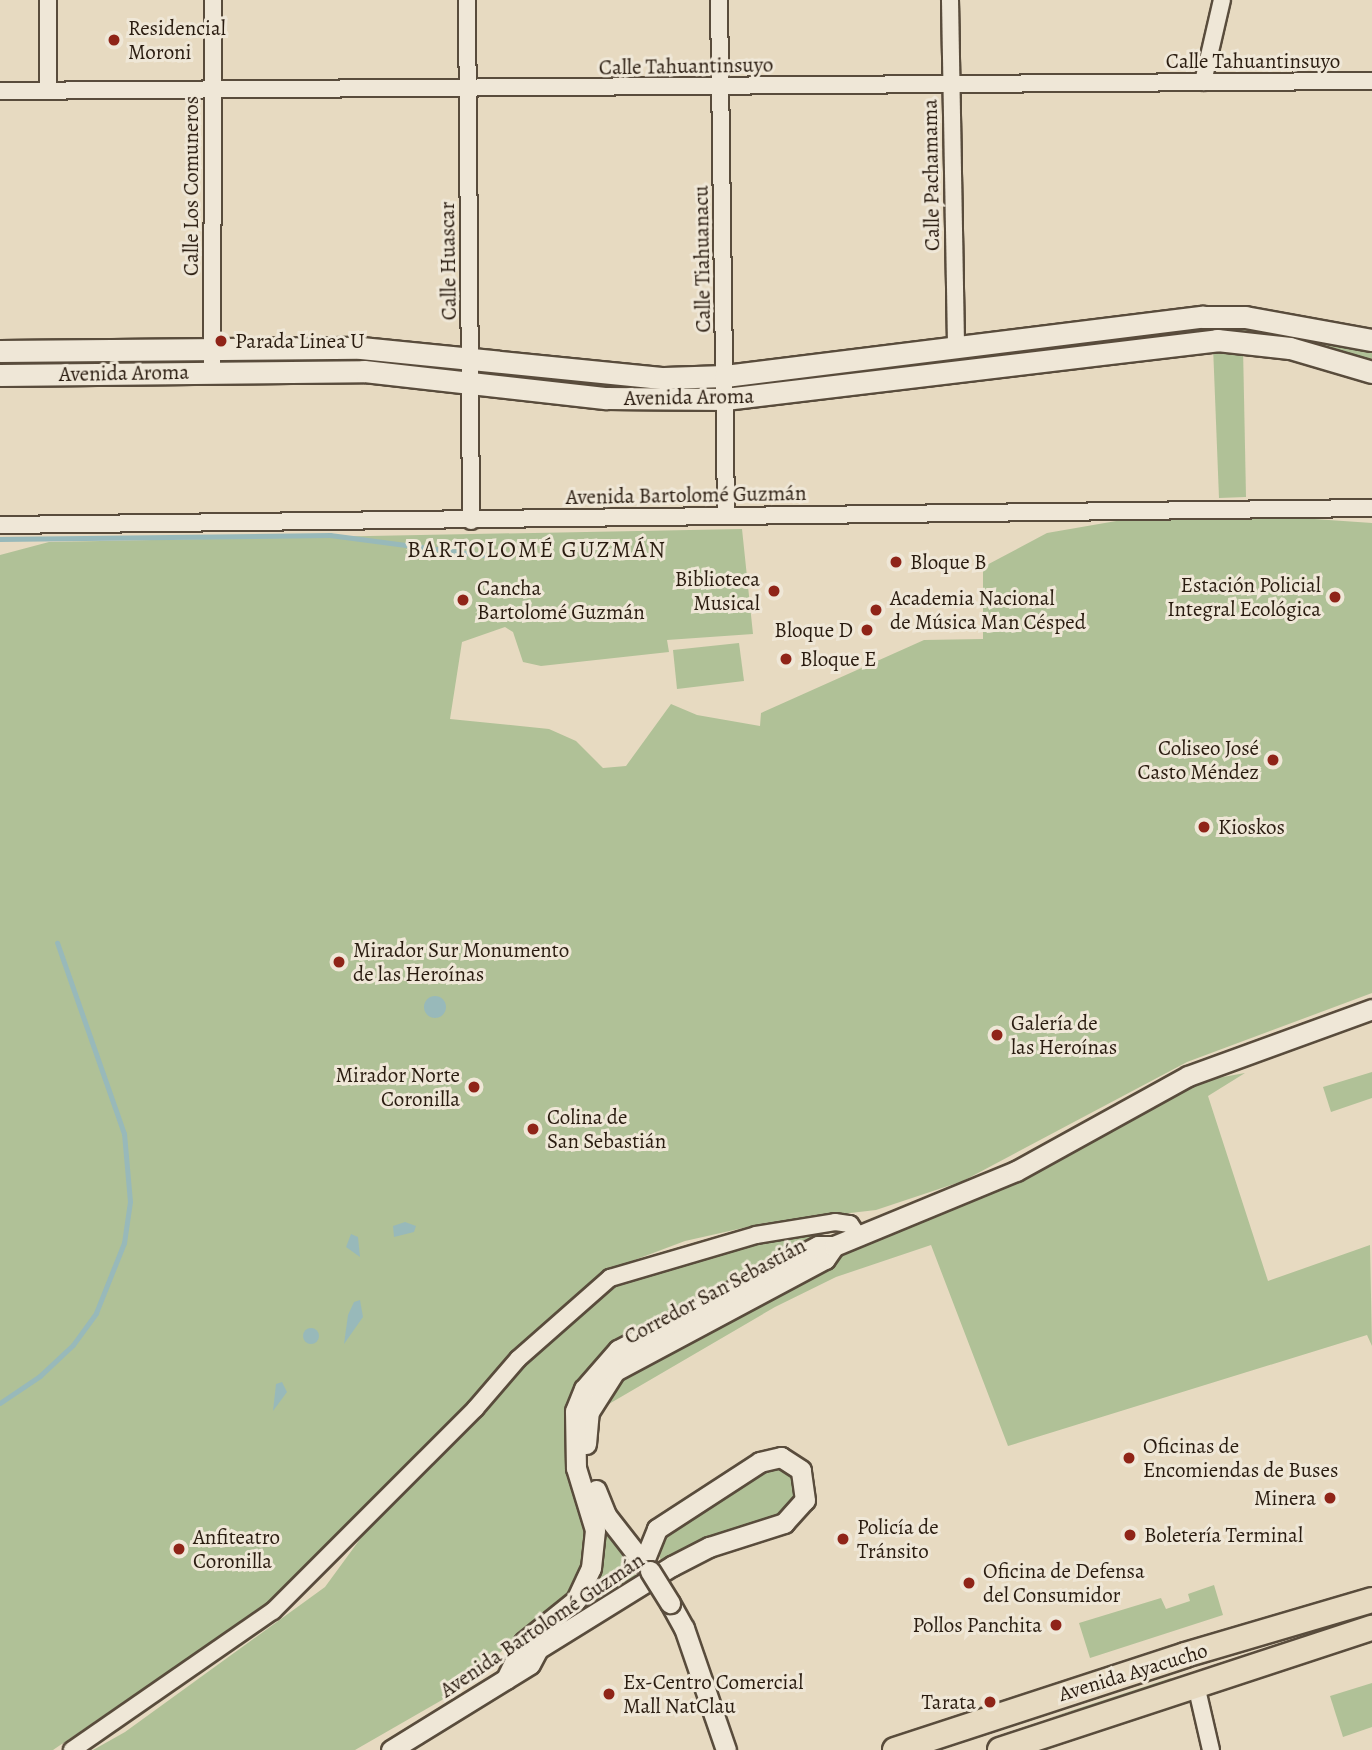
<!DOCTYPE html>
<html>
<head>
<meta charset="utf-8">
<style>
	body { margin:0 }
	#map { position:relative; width:1372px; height:1750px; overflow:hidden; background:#e7dac1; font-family:Alegreya,serif }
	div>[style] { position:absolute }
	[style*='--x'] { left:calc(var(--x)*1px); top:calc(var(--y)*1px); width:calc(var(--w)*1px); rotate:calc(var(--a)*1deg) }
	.green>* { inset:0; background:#b0c197 }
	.water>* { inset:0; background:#98b9ba }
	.round { border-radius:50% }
	.stream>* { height:4.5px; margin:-2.25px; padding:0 2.25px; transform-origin:2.25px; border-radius:2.25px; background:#98b9ba }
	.roads { filter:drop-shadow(2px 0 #594c3c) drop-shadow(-2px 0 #594c3c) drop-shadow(0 2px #594c3c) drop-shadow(0 -2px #594c3c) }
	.minor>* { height:16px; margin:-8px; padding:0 8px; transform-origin:8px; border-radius:8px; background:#efe7d7 }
	.tertiary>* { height:19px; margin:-9.5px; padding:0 9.5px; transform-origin:9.5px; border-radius:9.5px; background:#efe7d7 }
	.secondary>* { height:21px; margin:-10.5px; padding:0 10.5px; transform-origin:10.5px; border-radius:10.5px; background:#efe7d7 }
	.primary>* { height:24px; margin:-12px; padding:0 12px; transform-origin:12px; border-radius:12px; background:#e7dac1 }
	.bridges { filter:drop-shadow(2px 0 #594c3c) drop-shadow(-2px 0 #594c3c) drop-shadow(0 2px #594c3c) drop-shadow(0 -2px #594c3c) }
	.tertiary-bridge>* { height:19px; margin:-9.5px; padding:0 9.5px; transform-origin:9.5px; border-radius:9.5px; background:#efe7d7 }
	.dots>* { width:19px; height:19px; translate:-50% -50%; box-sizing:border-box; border:4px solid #efe7d7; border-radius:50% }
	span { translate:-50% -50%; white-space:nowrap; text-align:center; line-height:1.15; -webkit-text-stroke:6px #efe7d7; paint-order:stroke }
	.poi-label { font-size:21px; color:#2a1c10 }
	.left { translate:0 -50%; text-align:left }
	.right { translate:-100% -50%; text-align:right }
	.street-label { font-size:21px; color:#2a1c10 }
	.neighbourhood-label { font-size:23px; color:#2a1c10; letter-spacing:2px }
</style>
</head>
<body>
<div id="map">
	<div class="green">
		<div style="clip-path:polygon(1191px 327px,1266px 329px,1372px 347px,1372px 364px,1287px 339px,736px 390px,737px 383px)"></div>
		<div style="clip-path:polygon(1213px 346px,1243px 347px,1246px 497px,1219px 498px)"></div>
		<div style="clip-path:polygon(201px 356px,201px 363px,0 366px,0 359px)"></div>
		<div style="clip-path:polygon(222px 356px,346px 357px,452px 364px,453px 371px,223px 364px)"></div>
		<div style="clip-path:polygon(484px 367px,716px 384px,715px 392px,617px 390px,484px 375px)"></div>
		<div style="clip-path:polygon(1300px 518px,1372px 523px,1372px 993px,1187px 1062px,963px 1181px,876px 1210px,765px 1223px,685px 1241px,600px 1273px,504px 1361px,472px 1402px,286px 1591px,53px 1750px,0 1750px,0 555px,49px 542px,742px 529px,753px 634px,667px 640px,669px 652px,541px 666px,523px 662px,513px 632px,505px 627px,462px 642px,450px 719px,549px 729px,576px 741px,603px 768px,626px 766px,671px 704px,697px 715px,760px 726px,761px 713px,924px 640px,983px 639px,983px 567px,1047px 533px,1122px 520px)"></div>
		<div style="clip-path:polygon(739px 643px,744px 681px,677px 689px,673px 650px)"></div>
		<div style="clip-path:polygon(1372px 1072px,1372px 1098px,1331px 1112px,1323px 1087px)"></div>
		<div style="clip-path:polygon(1245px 1073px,1208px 1096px,1268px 1281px,1370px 1245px,1372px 1346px,1367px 1335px,1008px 1446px,931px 1245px,836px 1277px,775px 1307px,602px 1408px,612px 1386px,633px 1369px,845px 1253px,1020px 1181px,1201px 1081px)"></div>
		<div style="clip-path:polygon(830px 1230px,722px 1291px,578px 1384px,588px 1516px,585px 1565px,573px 1588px,548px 1613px,442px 1700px,355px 1750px,93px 1750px,125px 1732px,325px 1587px,374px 1520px,480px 1415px,538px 1348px,602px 1292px,632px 1278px,748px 1246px)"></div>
		<div style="clip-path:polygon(784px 1466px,795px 1476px,797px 1494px,781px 1513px,662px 1563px,656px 1548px,661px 1536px,762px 1468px)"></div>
		<div style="clip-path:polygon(602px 1526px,638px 1578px,536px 1640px,582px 1604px)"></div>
		<div style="clip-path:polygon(1214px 1585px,1223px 1615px,1090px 1658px,1079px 1623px,1161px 1598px,1166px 1609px,1190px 1601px,1188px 1594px)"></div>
		<div style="clip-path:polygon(1171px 1678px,1172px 1681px,1046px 1719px)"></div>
		<div style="clip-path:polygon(1372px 1683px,1372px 1727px,1343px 1737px,1330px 1696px)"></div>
	</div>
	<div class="water">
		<div class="round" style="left:424px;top:996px;width:22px;height:22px"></div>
		<div style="clip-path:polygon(405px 1222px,416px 1226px,414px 1232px,394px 1237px,393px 1226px)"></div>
		<div style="clip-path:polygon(351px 1234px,358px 1237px,360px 1257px,346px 1247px)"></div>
		<div style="clip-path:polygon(360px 1300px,363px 1317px,344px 1344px,348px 1315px,354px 1302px)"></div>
		<div class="round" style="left:303px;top:1328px;width:16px;height:16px"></div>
		<div style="clip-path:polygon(282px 1382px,287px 1392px,273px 1411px,276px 1384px)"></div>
	</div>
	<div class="stream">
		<div style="--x:0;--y:539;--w:330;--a:-0.7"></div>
		<div style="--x:330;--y:535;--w:168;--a:7.5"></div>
		<div style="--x:0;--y:1403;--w:48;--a:-34"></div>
		<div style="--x:40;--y:1376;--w:45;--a:-43.2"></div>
		<div style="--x:73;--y:1345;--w:39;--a:-54"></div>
		<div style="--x:96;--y:1313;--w:75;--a:-68.2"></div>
		<div style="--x:124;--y:1243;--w:41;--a:-81.7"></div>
		<div style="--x:130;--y:1202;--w:68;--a:-95"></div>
		<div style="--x:124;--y:1134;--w:202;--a:-109.3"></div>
	</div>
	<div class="roads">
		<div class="minor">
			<div style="--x:467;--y:0;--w:521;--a:89.56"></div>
			<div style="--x:719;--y:0;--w:516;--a:89.22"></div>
			<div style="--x:950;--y:0;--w:349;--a:89"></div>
			<div style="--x:1203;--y:82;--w:84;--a:-77"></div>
			<div style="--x:48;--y:90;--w:90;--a:-90"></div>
			<div style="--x:0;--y:91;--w:1372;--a:-0.42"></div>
			<div style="--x:212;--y:372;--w:372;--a:-89.8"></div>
			<div style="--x:0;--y:525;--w:1372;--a:-0.71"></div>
			<div style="--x:1196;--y:1685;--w:67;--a:77"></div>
			<div style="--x:72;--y:1750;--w:244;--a:-34.7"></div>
			<div style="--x:273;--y:1611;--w:286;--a:-45"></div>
			<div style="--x:475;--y:1409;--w:66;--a:-49.3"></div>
			<div style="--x:518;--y:1359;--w:123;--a:-41.4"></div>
			<div style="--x:610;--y:1278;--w:152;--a:-16.4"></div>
			<div style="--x:756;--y:1235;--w:80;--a:-9.3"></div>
			<div style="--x:835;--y:1222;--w:15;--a:8"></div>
			<div style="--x:850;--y:1224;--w:14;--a:56"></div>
		</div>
		<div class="tertiary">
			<div style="--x:586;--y:1444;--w:32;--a:-85"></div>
			<div style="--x:589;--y:1412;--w:49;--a:-57.6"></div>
			<div style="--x:615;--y:1371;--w:238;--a:-28.1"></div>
			<div style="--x:825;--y:1259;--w:16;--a:-55"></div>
			<div style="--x:596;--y:1490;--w:27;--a:68"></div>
			<div style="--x:606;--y:1515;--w:68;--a:52.1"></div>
			<div style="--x:670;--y:1603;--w:29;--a:61"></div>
			<div style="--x:684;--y:1628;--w:129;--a:71"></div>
			<div style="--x:506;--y:1679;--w:41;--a:-64.1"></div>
			<div style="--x:524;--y:1642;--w:67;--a:-38.9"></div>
			<div style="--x:576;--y:1600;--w:35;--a:-65"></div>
			<div style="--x:591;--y:1568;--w:38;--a:-84"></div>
			<div style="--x:595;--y:1530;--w:65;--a:-107"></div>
			<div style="--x:576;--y:1468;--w:57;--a:-91"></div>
			<div style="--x:575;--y:1411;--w:24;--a:-68"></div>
			<div style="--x:584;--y:1389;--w:52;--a:-48.9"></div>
			<div style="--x:618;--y:1350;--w:225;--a:-27.5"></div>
			<div style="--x:818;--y:1246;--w:16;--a:0"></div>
			<div style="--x:834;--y:1246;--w:197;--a:-22.4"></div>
			<div style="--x:1016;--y:1171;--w:196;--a:-28.9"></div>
			<div style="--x:1188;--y:1076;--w:196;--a:-20"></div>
			<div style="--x:391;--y:1750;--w:163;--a:-31.7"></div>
			<div style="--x:530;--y:1664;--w:17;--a:-62"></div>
			<div style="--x:538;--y:1649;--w:158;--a:-31.8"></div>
			<div style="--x:672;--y:1566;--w:42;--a:-27.2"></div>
			<div style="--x:709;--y:1547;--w:79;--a:-17.7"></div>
			<div style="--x:784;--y:1523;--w:31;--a:-48"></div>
			<div style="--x:805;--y:1500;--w:30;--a:-98"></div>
			<div style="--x:801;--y:1470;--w:24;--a:-147"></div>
			<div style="--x:781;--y:1457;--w:22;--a:167"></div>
			<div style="--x:760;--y:1462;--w:123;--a:147"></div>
			<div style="--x:657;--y:1529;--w:37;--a:112"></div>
		</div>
		<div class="secondary">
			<div style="--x:0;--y:351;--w:361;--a:-0.5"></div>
			<div style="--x:361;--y:348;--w:304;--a:5.7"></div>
			<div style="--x:664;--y:378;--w:61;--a:-1.9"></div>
			<div style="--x:725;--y:376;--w:481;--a:-7.1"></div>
			<div style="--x:1202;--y:317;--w:43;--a:0"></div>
			<div style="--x:1245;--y:317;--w:129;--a:10.3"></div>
			<div style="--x:0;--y:375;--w:364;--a:-0.6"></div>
			<div style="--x:364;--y:371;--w:244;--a:6.4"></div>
			<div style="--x:606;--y:398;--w:119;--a:0.5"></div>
			<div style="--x:725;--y:399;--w:496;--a:-6.8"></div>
			<div style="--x:1217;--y:340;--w:73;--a:6.3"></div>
			<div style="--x:1290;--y:348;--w:85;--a:16.3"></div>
		</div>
		<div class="primary">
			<div style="--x:895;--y:1750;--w:305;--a:-18.1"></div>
			<div style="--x:1185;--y:1655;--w:195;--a:-16.4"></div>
			<div style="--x:1000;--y:1750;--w:391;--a:-18.2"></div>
		</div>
	</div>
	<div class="bridges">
		<div class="tertiary-bridge">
			<div style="--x:650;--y:1571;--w:38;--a:58"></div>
		</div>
	</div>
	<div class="dots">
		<div style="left:114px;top:40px;background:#8f2418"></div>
		<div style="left:221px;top:341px;background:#8f2418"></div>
		<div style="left:896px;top:562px;background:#8f2418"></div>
		<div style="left:774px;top:591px;background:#8f2418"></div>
		<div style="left:1335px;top:597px;background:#8f2418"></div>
		<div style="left:463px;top:600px;background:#8f2418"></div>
		<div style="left:876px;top:610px;background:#8f2418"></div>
		<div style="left:867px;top:630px;background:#8f2418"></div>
		<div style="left:786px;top:659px;background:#8f2418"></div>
		<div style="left:1273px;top:760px;background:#8f2418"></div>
		<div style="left:1204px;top:827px;background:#8f2418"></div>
		<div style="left:339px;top:962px;background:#8f2418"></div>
		<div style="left:997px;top:1035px;background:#8f2418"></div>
		<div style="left:474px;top:1087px;background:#8f2418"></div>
		<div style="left:533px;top:1129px;background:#8f2418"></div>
		<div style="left:1129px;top:1458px;background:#8f2418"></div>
		<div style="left:1330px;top:1498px;background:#8f2418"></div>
		<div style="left:1130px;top:1535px;background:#8f2418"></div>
		<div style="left:843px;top:1539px;background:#8f2418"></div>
		<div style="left:179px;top:1549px;background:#8f2418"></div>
		<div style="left:969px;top:1583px;background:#8f2418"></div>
		<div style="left:1056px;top:1625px;background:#8f2418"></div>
		<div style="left:609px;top:1694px;background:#8f2418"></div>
		<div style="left:990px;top:1702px;background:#8f2418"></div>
	</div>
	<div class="poi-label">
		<span class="left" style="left:128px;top:40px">Residencial<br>Moroni</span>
		<span class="left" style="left:235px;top:341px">Parada Linea U</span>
		<span class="left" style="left:910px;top:562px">Bloque B</span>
		<span class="right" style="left:760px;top:591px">Biblioteca<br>Musical</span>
		<span class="right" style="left:1321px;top:597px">Estación Policial<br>Integral Ecológica</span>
		<span class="left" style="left:477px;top:600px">Cancha<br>Bartolomé Guzmán</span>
		<span class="left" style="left:890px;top:610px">Academia Nacional<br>de Música Man Césped</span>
		<span class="right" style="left:853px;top:630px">Bloque D</span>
		<span class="left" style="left:800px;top:659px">Bloque E</span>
		<span class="right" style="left:1259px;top:760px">Coliseo José<br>Casto Méndez</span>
		<span class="left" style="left:1218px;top:827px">Kioskos</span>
		<span class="left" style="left:353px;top:962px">Mirador Sur Monumento<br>de las Heroínas</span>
		<span class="left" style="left:1011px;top:1035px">Galería de<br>las Heroínas</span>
		<span class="right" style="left:460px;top:1087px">Mirador Norte<br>Coronilla</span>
		<span class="left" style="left:547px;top:1129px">Colina de<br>San Sebastián</span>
		<span class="left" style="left:1143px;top:1458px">Oficinas de<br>Encomiendas de Buses</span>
		<span class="right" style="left:1316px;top:1498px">Minera</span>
		<span class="left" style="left:857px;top:1539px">Policía de<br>Tránsito</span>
		<span class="left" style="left:1144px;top:1535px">Boletería Terminal</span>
		<span class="left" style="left:193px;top:1549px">Anfiteatro<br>Coronilla</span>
		<span class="left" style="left:983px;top:1583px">Oficina de Defensa<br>del Consumidor</span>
		<span class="right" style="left:1042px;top:1625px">Pollos Panchita</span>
		<span class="left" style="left:623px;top:1694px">Ex-Centro Comercial<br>Mall NatClau</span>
		<span class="right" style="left:976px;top:1702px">Tarata</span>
	</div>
	<div class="street-label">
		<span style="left:1253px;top:61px">Calle Tahuantinsuyo</span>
		<span style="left:686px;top:66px;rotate:-1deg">Calle Tahuantinsuyo</span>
		<span style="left:931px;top:175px;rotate:-91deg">Calle Pachamama</span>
		<span style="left:191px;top:186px;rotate:-90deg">Calle Los Comuneros</span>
		<span style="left:702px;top:259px;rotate:-91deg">Calle Tiahuanacu</span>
		<span style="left:448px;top:261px;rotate:-91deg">Calle Huascar</span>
		<span style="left:124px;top:373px;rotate:-1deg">Avenida Aroma</span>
		<span style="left:689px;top:397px;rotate:-1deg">Avenida Aroma</span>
		<span style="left:686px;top:495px;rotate:-1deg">Avenida Bartolomé Guzmán</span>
		<span style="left:715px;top:1291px;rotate:-28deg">Corredor San Sebastián</span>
		<span style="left:542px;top:1625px;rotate:-34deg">Avenida Bartolomé Guzmán</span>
		<span style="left:1133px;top:1672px;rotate:-17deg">Avenida Ayacucho</span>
	</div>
	<div class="neighbourhood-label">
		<span style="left:537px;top:550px">BARTOLOMÉ GUZMÁN</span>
	</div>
</div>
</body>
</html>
